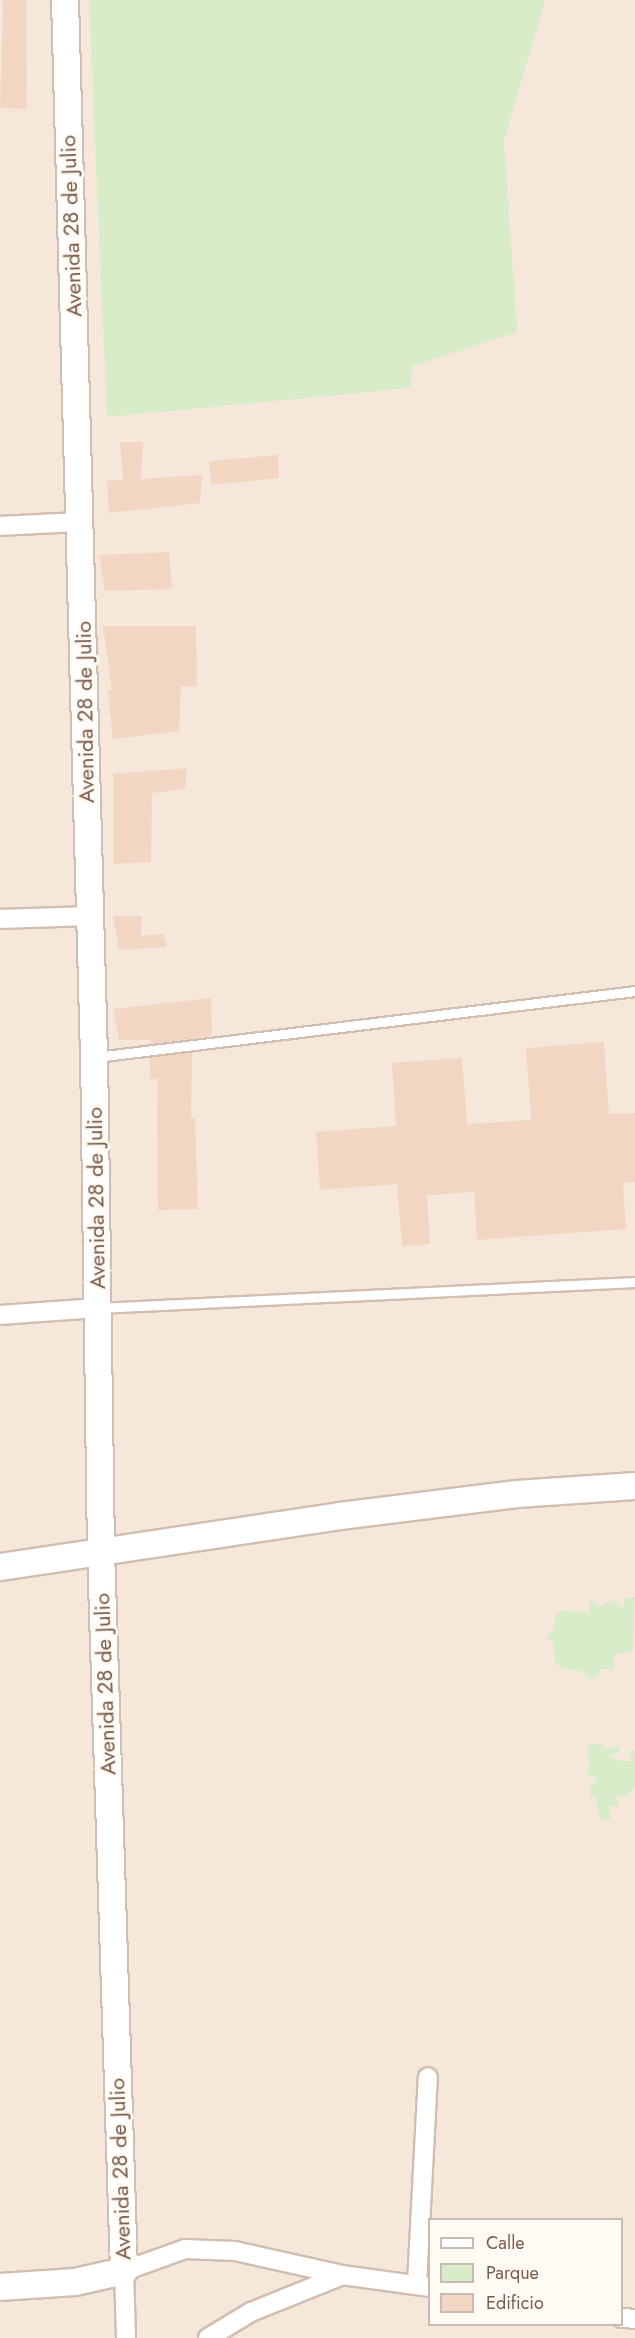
<!DOCTYPE html>
<html>
<head>
<meta charset="utf-8">
<style>
	body { margin:0 }
	#map { position:relative; width:635px; height:2338px; overflow:hidden; background:#fdf6ec; font-family:Jost,sans-serif }
	div>[style] { position:absolute }
	[style*='--x'] { left:calc(var(--x)*1px); top:calc(var(--y)*1px); width:calc(var(--w)*1px); rotate:calc(var(--a)*1deg) }
	.residential>* { inset:0; background:#f5e8da }
	.green>* { inset:0; background:#d8ecc9 }
	.building>* { inset:0; background:#f3d5c3 }
	.roads { filter:drop-shadow(2px 0 #d1beb0) drop-shadow(-2px 0 #d1beb0) drop-shadow(0 2px #d1beb0) drop-shadow(0 -2px #d1beb0) }
	.lane>* { height:9px; margin:-4.5px; padding:0 4.5px; transform-origin:4.5px; border-radius:4.5px; background:#fff }
	.street>* { height:18px; margin:-9px; padding:0 9px; transform-origin:9px; border-radius:9px; background:#fff }
	.secondary>* { height:26px; margin:-13px; padding:0 13px; transform-origin:13px; border-radius:13px; background:#fff }
	span { translate:-50% -50%; white-space:nowrap; text-align:center; line-height:1.15; -webkit-text-stroke:6px #fffaf3; paint-order:stroke }
	.street-label { font-size:22px; color:#7a5c4d }
	.legend { position:absolute; left:428px; top:2218px; width:195px; height:108px; box-sizing:border-box; background:#fffaf3; border:2px solid #cabbb1; margin:0; padding:8px 10px; list-style:none; font-size:18px; color:#7a5c4d }
	.legend li { display:flex; align-items:center; gap:12px; height:30px }
	.legend b { width:30px; border:2px solid #cabbb1 }
</style>
</head>
<body>
<div id="map">
	<div class="residential">
		<div style="clip-path:polygon(evenodd,0 0,635px 0,635px 2338px,0 2338px,0 0,430px 2220px,622px 2220px,622px 2324px,430px 2324px,430px 2220px)"></div>
	</div>
	<div class="green">
		<div style="clip-path:polygon(89px 0,545px 0,504px 141px,517px 332px,413px 366px,410px 388px,107px 417px)"></div>
		<div style="clip-path:polygon(635px 1597px,633px 1651px,614px 1655px,614px 1670px,600px 1669px,601px 1673px,592px 1680px,578px 1670px,562px 1669px,555px 1662px,553px 1642px,547px 1639px,553px 1631px,555px 1617px,562px 1610px,589px 1613px,591px 1599px,600px 1607px,612px 1600px,623px 1608px,625px 1599px)"></div>
		<div style="clip-path:polygon(601px 1744px,604px 1748px,619px 1746px,619px 1752px,610px 1756px,616px 1760px,633px 1762px,629px 1752px,635px 1750px,635px 1787px,628px 1795px,614px 1796px,619px 1800px,619px 1806px,608px 1806px,611px 1818px,601px 1822px,595px 1796px,590px 1797px,590px 1787px,597px 1777px,584px 1775px,590px 1766px,587px 1754px,590px 1745px)"></div>
	</div>
	<div class="building">
		<div style="clip-path:polygon(3px 0,26px 0,27px 109px,0 108px)"></div>
		<div style="clip-path:polygon(120px 442px,143px 442px,141px 479px,202px 475px,200px 503px,109px 513px,107px 481px,123px 480px)"></div>
		<div style="clip-path:polygon(278px 455px,279px 478px,211px 485px,209px 461px)"></div>
		<div style="clip-path:polygon(169px 552px,172px 589px,105px 591px,99px 555px)"></div>
		<div style="clip-path:polygon(103px 626px,196px 626px,197px 687px,181px 686px,179px 731px,113px 739px,108px 690px,112px 690px)"></div>
		<div style="clip-path:polygon(187px 768px,185px 789px,152px 793px,151px 862px,113px 864px,113px 774px)"></div>
		<div style="clip-path:polygon(113px 916px,142px 916px,141px 936px,163px 934px,167px 947px,119px 950px)"></div>
		<div style="clip-path:polygon(211px 998px,212px 1036px,150px 1044px,151px 1040px,119px 1040px,113px 1009px)"></div>
		<div style="clip-path:polygon(604px 1042px,609px 1114px,635px 1113px,635px 1182px,623px 1183px,626px 1229px,477px 1240px,474px 1192px,427px 1195px,430px 1244px,402px 1246px,397px 1184px,320px 1190px,316px 1132px,396px 1126px,392px 1063px,462px 1058px,467px 1124px,531px 1120px,526px 1048px)"></div>
		<div style="clip-path:polygon(192px 1052px,191px 1118px,195px 1118px,198px 1209px,158px 1210px,157px 1079px,150px 1079px,150px 1057px)"></div>
	</div>
	<div class="roads">
		<div class="lane">
			<div style="--x:96;--y:1057;--w:543;--a:-6.98"></div>
			<div style="--x:98;--y:1308;--w:538;--a:-2.77"></div>
		</div>
		<div class="street">
			<div style="--x:0;--y:526;--w:80;--a:-2.9"></div>
			<div style="--x:0;--y:919;--w:90;--a:-1.9"></div>
			<div style="--x:0;--y:1315;--w:97;--a:-4.1"></div>
			<div style="--x:417;--y:2284;--w:207;--a:-87"></div>
			<div style="--x:622;--y:2318;--w:13;--a:4"></div>
			<div style="--x:126;--y:2338;--w:67;--a:-91.7"></div>
			<div style="--x:124;--y:2271;--w:65;--a:-19.8"></div>
			<div style="--x:185;--y:2249;--w:50;--a:2.3"></div>
			<div style="--x:235;--y:2251;--w:110;--a:12.6"></div>
			<div style="--x:342;--y:2275;--w:89;--a:7.8"></div>
			<div style="--x:208;--y:2338;--w:50;--a:-31.2"></div>
			<div style="--x:251;--y:2312;--w:96;--a:-22"></div>
		</div>
		<div class="secondary">
			<div style="--x:0;--y:1567;--w:344;--a:-8.5"></div>
			<div style="--x:340;--y:1516;--w:178;--a:-7.1"></div>
			<div style="--x:517;--y:1494;--w:118;--a:-3.9"></div>
			<div style="--x:0;--y:2287;--w:75;--a:-3.8"></div>
			<div style="--x:75;--y:2282;--w:50;--a:-12.7"></div>
			<div style="--x:124;--y:2271;--w:719;--a:-91.83"></div>
			<div style="--x:101;--y:1552;--w:495;--a:-90.8"></div>
			<div style="--x:94;--y:1057;--w:1057;--a:-91.57"></div>
		</div>
	</div>
	<div class="street-label">
		<span style="left:71px;top:226px;rotate:-92deg">Avenida 28 de Julio</span>
		<span style="left:85px;top:712px;rotate:-91deg">Avenida 28 de Julio</span>
		<span style="left:96px;top:1198px;rotate:-91deg">Avenida 28 de Julio</span>
		<span style="left:105px;top:1684px;rotate:-92deg">Avenida 28 de Julio</span>
		<span style="left:120px;top:2169px;rotate:-92deg">Avenida 28 de Julio</span>
	</div>
	<ul class="legend">
	<li><b style="height:8px;background:#fff"></b>Calle</li>
	<li><b style="height:16px;background:#d8ecc9"></b>Parque</li>
	<li><b style="height:16px;background:#f3d5c3"></b>Edificio</li>
	</ul>
</div>
</body>
</html>
